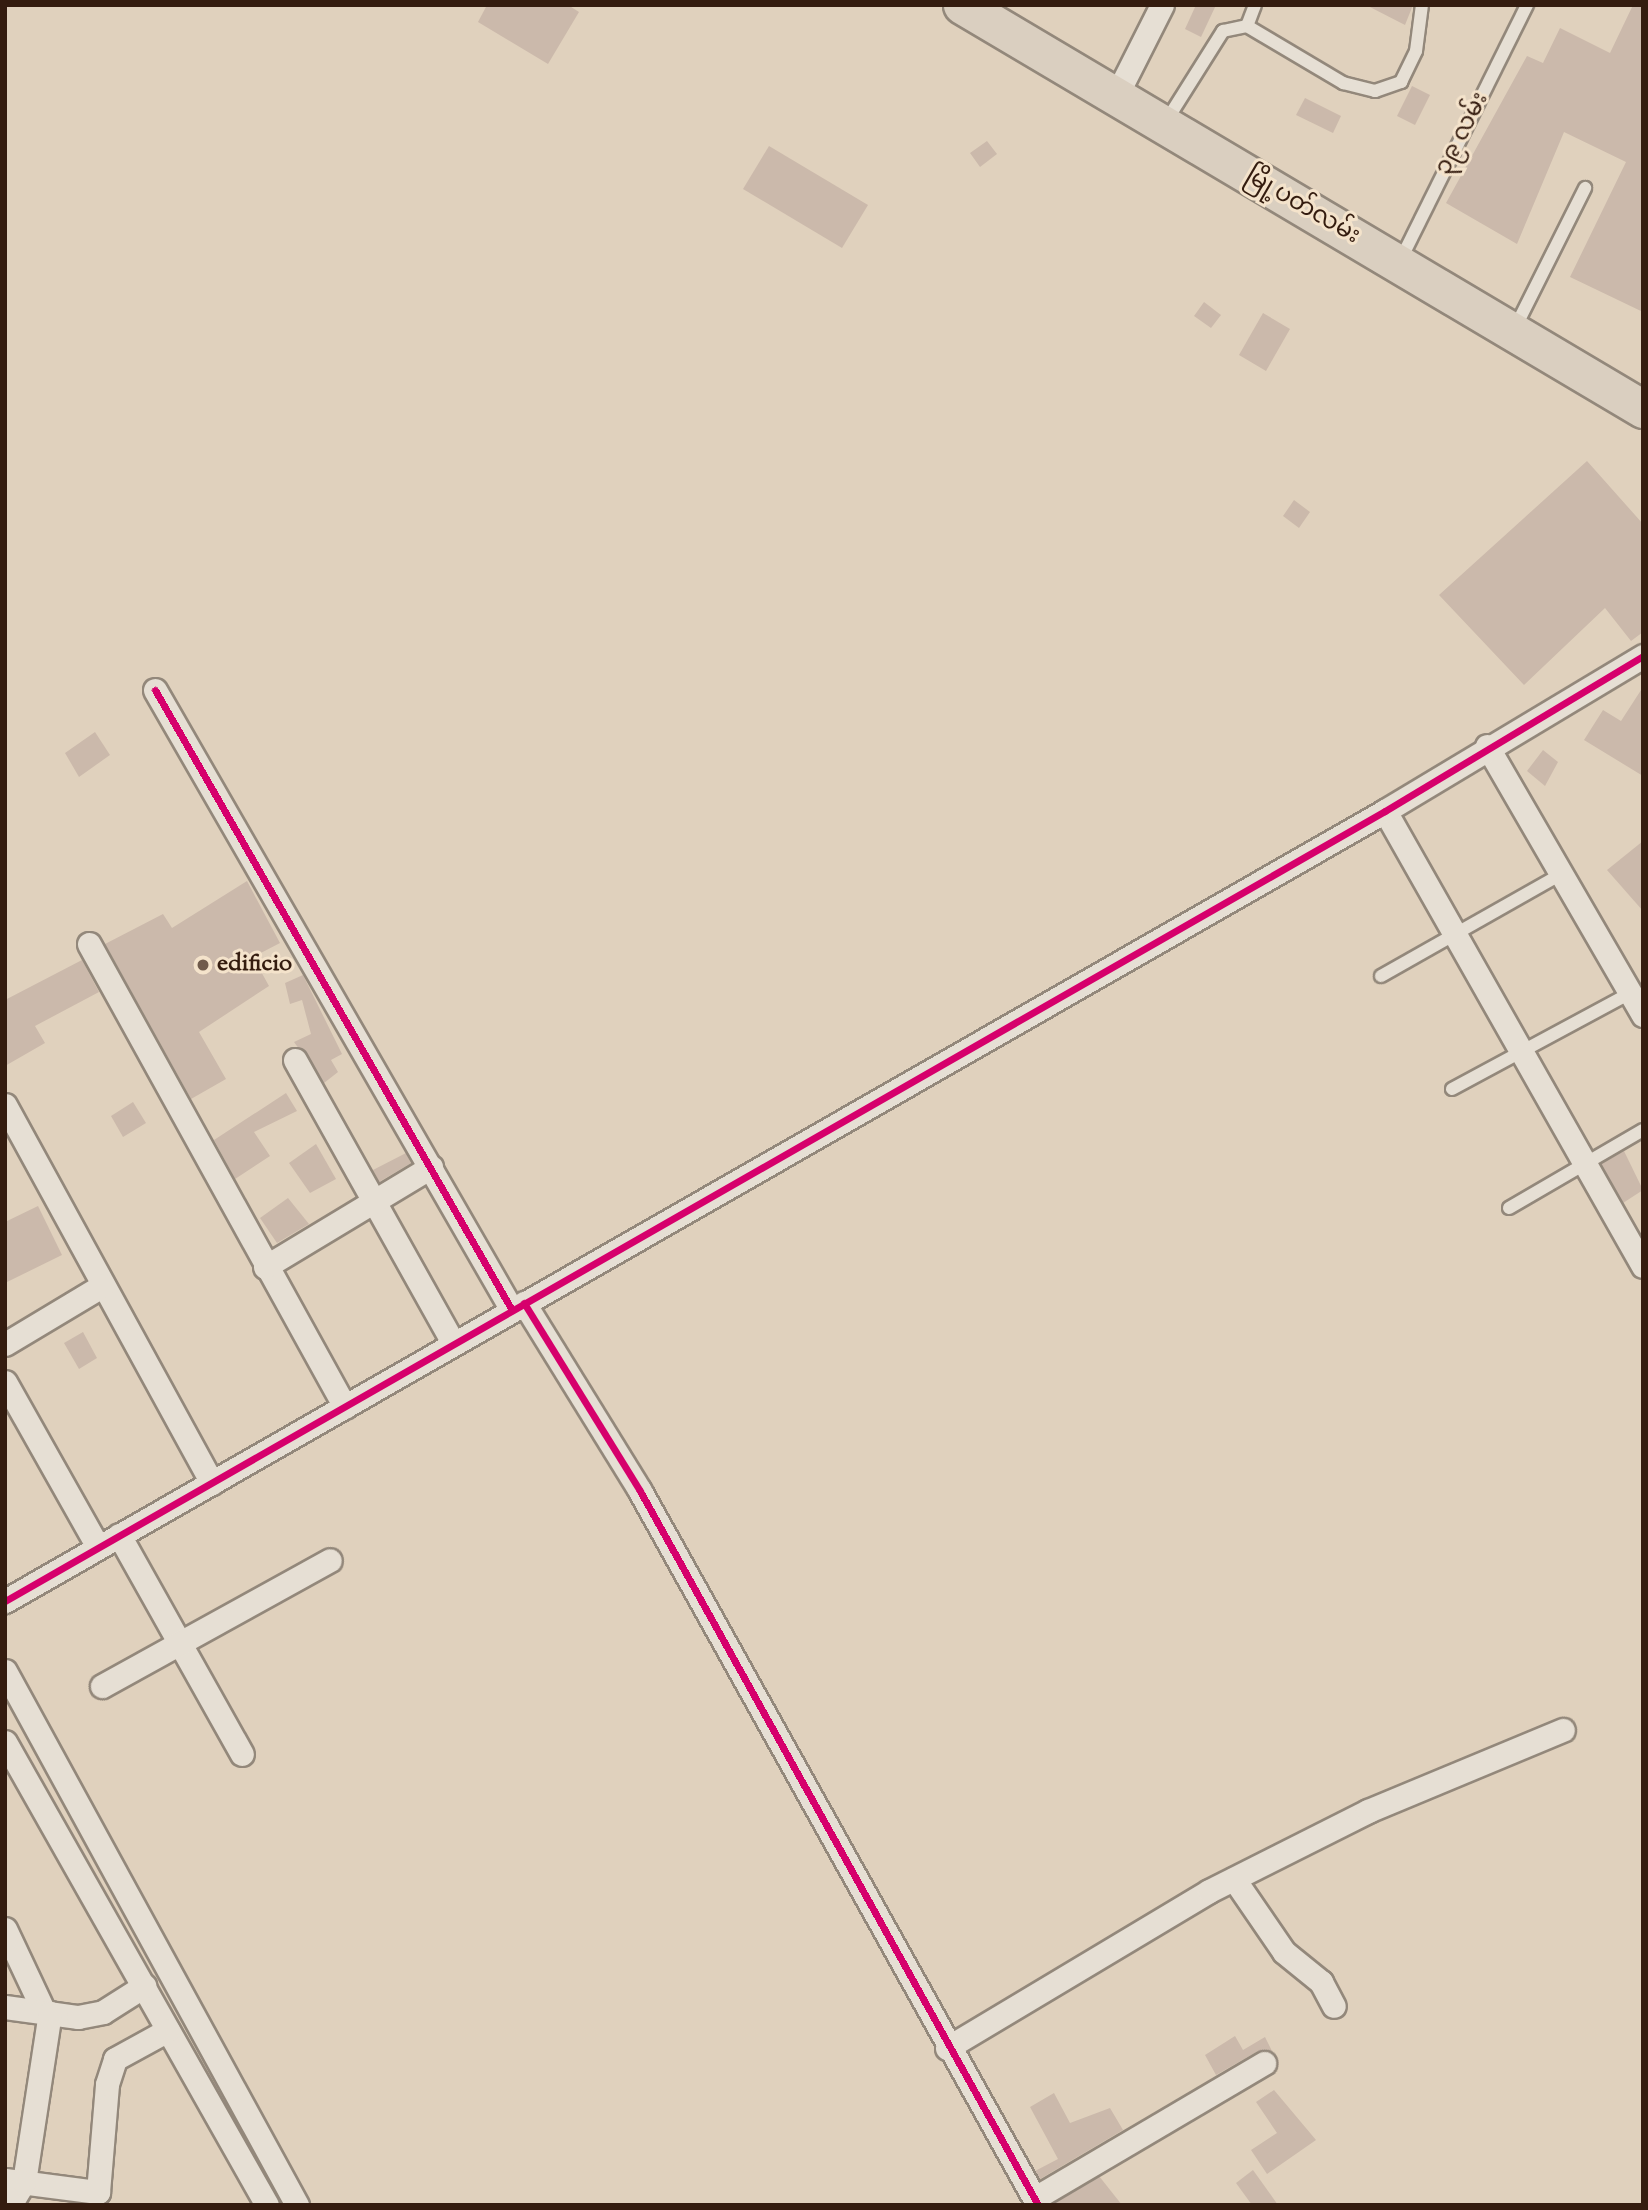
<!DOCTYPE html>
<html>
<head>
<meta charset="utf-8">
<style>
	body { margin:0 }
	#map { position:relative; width:1648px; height:2210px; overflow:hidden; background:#e0d1bd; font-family:"Sorts Mill Goudy","Noto Sans Myanmar",serif }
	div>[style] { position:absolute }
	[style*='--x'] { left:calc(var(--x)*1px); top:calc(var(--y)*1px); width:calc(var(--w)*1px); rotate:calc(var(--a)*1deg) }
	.building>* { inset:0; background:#cbb9ab }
	.roads { filter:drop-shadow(2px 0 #93887b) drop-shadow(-2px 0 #93887b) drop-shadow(0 2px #93887b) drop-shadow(0 -2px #93887b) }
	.lane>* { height:12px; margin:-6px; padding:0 6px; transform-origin:6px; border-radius:6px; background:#e6dfd4 }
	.street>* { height:23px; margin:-11.5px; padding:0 11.5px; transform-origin:11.5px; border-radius:11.5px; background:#e6dfd4 }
	.primary>* { height:37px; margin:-18.5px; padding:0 18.5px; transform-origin:18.5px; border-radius:18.5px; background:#dacfc0 }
	.cycleway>* { height:7px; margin:-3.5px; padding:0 3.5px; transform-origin:3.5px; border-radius:3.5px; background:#d6006c }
	.dots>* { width:19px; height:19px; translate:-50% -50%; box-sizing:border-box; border:4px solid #f4e3cb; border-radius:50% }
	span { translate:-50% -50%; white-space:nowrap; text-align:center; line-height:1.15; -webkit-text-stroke:6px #f4e3cb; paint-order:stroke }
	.street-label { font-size:24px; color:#341c0f }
	.poi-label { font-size:24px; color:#341c0f; font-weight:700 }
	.left { translate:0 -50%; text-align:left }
	.frame { position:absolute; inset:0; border:7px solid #341c0f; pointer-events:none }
</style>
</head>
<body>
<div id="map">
	<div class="building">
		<div style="clip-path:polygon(487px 5px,568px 5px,579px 12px,548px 64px,478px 22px)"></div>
		<div style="clip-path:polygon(1196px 5px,1216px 5px,1201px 37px,1185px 29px)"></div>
		<div style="clip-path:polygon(1366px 5px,1413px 5px,1405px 25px)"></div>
		<div style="clip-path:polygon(1633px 5px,1643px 5px,1643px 312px,1570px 277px,1626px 162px,1564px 132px,1517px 244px,1446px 203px,1527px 56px,1543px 63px,1560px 28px,1610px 53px)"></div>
		<div style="clip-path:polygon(1412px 86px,1430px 95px,1415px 125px,1397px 116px)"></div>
		<div style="clip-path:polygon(1305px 98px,1341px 116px,1333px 133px,1296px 115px)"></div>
		<div style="clip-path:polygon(987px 141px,997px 154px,980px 167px,970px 153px)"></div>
		<div style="clip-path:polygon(769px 146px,868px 205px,842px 248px,743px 189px)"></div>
		<div style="clip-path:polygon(1204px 302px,1221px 315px,1211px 328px,1194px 316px)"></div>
		<div style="clip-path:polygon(1263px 313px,1290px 329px,1266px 371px,1239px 355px)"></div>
		<div style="clip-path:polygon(1587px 461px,1643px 524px,1643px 632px,1631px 641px,1605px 608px,1524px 685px,1439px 595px)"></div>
		<div style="clip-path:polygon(1294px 500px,1310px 512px,1299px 528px,1283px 516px)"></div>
		<div style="clip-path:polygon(1643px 687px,1643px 776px,1584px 740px,1603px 710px,1621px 721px)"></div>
		<div style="clip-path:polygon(95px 732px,110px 755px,79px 777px,65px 753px)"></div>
		<div style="clip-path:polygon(1543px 750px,1558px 762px,1545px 786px,1527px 771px)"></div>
		<div style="clip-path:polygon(1643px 841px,1643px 911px,1607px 870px)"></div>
		<div style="clip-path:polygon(247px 881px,280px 943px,253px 957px,269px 986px,199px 1032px,226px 1079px,191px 1099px,105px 944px,163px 914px,172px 928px)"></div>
		<div style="clip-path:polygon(82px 960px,99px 992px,35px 1026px,45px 1043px,5px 1066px,5px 1000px)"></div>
		<div style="clip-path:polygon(303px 975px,342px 1054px,331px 1060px,338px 1072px,324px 1083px,294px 1042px,311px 1034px,302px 1000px,290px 1004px,285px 983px)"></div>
		<div style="clip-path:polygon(286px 1093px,297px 1111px,254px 1132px,270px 1156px,235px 1179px,214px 1140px)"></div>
		<div style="clip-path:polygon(133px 1102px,146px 1123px,123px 1137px,111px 1116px)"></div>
		<div style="clip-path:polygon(316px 1144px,336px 1179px,310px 1193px,289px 1163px)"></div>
		<div style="clip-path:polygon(1624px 1151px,1643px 1190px,1623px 1203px,1601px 1164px)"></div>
		<div style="clip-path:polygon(406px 1153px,411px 1163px,379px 1182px,373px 1170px)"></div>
		<div style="clip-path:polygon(288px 1198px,309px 1224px,277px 1243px,260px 1218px)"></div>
		<div style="clip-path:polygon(38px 1206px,62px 1255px,5px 1283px,5px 1222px)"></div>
		<div style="clip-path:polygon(83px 1332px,97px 1358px,79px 1369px,64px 1343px)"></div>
		<div style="clip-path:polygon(1235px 2036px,1243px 2050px,1265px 2037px,1273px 2053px,1258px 2051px,1216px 2075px,1205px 2055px)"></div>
		<div style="clip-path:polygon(1274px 2090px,1316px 2140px,1267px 2174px,1251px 2150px,1277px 2133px,1256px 2102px)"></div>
		<div style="clip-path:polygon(1054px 2093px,1070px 2123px,1110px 2108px,1123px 2130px,1040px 2179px,1035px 2171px,1058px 2159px,1030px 2107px)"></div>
		<div style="clip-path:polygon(1253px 2170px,1278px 2205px,1252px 2205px,1236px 2183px)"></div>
		<div style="clip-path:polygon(1099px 2176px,1122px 2205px,1052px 2205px,1052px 2204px)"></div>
	</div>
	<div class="roads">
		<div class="lane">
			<div style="--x:1247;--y:26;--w:22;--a:-69"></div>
			<div style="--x:1165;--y:123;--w:109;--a:-57.8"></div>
			<div style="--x:1223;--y:31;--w:25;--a:-12"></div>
			<div style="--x:1247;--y:26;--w:112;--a:30.7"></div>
			<div style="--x:1343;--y:83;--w:33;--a:14"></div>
			<div style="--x:1375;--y:91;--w:28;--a:-19"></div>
			<div style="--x:1401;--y:82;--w:34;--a:-64"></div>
			<div style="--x:1416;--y:51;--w:46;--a:-82.6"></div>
			<div style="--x:1399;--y:263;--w:288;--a:-63.6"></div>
			<div style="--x:1514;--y:330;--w:159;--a:-63.4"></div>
			<div style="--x:1381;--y:976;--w:207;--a:-29.5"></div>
			<div style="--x:1452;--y:1089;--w:202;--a:-28.3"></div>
			<div style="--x:1509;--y:1208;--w:155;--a:-30.2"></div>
		</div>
		<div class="street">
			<div style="--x:1115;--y:98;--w:104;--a:-63.2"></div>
			<div style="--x:155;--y:690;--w:715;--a:60.07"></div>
			<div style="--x:1487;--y:746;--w:311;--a:59.9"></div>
			<div style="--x:1385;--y:811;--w:523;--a:60.45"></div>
			<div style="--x:89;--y:944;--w:529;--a:61.06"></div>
			<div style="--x:295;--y:1060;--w:325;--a:60.8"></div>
			<div style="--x:5;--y:1105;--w:431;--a:61.3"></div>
			<div style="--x:265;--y:1267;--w:194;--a:-31.1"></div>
			<div style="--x:524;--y:1303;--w:221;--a:58.3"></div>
			<div style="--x:640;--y:1491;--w:817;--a:60.86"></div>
			<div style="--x:5;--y:1344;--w:114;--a:-31"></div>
			<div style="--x:5;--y:1382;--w:189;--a:60.6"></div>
			<div style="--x:119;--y:1535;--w:251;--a:60.7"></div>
			<div style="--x:5;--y:1601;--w:1590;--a:-29.79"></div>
			<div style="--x:1385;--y:811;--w:301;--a:-31"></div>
			<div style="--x:5;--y:1671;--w:609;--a:61.33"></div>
			<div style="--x:102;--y:1686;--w:260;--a:-28.9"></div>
			<div style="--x:5;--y:1742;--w:532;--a:60.5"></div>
			<div style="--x:1234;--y:1879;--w:88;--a:55.6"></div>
			<div style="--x:1284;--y:1952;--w:48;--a:39"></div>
			<div style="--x:1321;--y:1982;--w:27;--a:62"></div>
			<div style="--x:5;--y:1929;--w:92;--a:64.8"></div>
			<div style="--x:5;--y:2007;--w:74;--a:7.8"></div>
			<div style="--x:78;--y:2017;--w:25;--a:-11"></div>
			<div style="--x:103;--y:2012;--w:49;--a:-32.4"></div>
			<div style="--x:947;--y:2048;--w:305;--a:-30.9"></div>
			<div style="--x:1209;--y:1891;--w:178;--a:-26.7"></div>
			<div style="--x:1368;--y:1811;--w:211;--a:-22.6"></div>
			<div style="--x:5;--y:2180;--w:94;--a:7.4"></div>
			<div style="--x:98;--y:2192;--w:108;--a:-85.2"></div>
			<div style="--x:107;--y:2084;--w:26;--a:-72"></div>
			<div style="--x:115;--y:2059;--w:60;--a:-28.7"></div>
			<div style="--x:1035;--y:2198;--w:266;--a:-30.5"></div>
			<div style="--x:10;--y:2205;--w:27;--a:-59"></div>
			<div style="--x:24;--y:2182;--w:171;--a:-81.3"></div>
		</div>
		<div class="primary">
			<div style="--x:962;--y:5;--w:792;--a:30.68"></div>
		</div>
	</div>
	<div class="cycleway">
		<div style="--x:155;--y:690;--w:715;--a:60.07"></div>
		<div style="--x:524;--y:1303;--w:221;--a:58.3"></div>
		<div style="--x:640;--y:1491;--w:817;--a:60.86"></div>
		<div style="--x:5;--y:1601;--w:1590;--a:-29.79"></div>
		<div style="--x:1385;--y:811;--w:301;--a:-31"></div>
	</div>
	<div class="dots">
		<div style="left:203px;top:965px;background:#705b4c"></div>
	</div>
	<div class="street-label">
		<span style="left:1463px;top:134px;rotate:-63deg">၃၉ လမ်း</span>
		<span style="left:1302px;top:207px;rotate:30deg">မြို့ပတ်လမ်း</span>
	</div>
	<div class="poi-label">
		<span class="left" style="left:217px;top:965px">edificio</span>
	</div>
	<div class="frame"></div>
</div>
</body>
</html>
